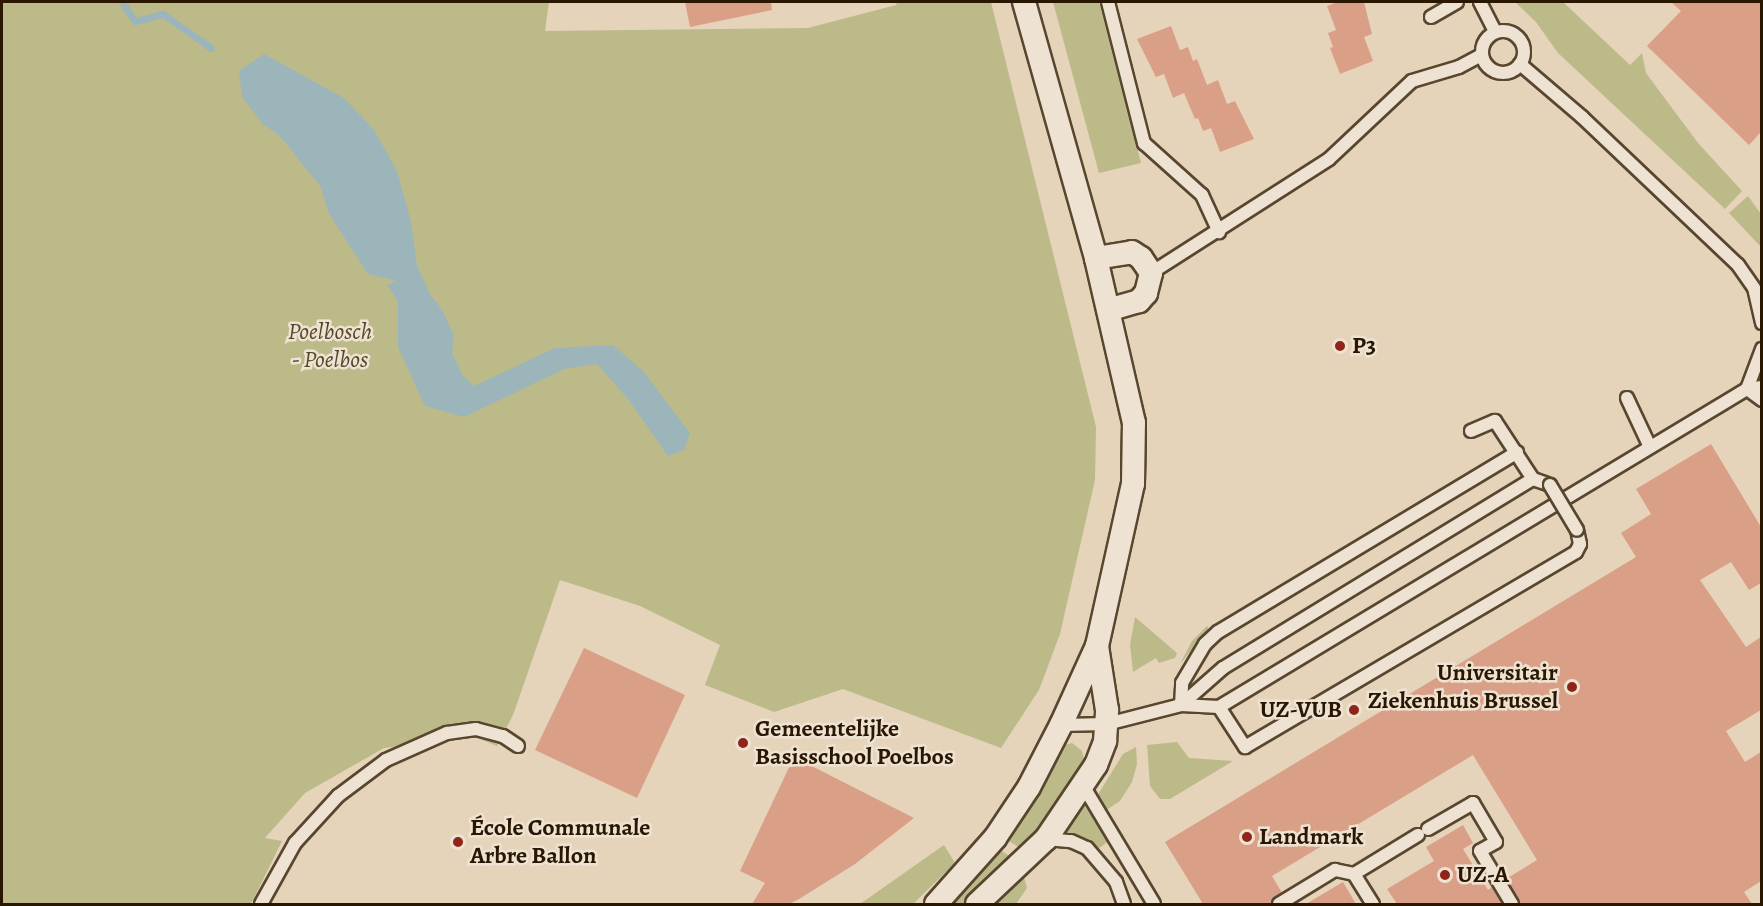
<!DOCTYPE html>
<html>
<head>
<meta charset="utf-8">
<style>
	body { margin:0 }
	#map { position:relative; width:1763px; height:906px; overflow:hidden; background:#e5d3ba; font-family:Alegreya,serif }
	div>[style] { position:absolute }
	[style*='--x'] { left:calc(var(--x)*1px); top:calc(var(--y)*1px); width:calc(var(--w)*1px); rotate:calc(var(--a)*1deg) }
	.green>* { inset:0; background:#bdba8a }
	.water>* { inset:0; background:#9bb5ba }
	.stream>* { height:7px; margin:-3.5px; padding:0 3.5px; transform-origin:3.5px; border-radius:3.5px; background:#9bb5ba }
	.building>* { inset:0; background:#daa087 }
	.roads { filter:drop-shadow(2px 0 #58462f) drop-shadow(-2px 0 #58462f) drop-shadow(0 2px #58462f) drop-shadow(0 -2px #58462f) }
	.service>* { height:12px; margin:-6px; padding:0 6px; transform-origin:6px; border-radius:6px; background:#eee2d2 }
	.service>.ring { margin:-6px; padding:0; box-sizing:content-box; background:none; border:12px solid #eee2d2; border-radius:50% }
	.minor>* { height:22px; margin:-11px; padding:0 11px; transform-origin:11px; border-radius:11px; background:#eee2d2 }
	.bridges { filter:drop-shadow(2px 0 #58462f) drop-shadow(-2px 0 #58462f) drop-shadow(0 2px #58462f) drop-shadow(0 -2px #58462f) }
	.service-bridge>* { height:12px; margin:-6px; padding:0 6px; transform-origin:6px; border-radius:6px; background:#eee2d2 }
	.dots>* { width:16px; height:16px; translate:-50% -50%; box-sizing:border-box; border:3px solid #eee2d2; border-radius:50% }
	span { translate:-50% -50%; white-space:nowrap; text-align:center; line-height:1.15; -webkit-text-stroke:5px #eee2d2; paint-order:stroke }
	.park-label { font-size:24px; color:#55482a; font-style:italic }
	.poi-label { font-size:24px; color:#291701; font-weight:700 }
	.left { translate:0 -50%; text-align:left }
	.right { translate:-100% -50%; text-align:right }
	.frame { position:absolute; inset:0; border:3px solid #291701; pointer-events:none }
</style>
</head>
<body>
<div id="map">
	<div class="green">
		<div style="clip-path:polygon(2px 2px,549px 2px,545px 31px,808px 28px,896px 5px,897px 2px,991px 2px,1096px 427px,1095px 480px,1060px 634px,1039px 690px,1001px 748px,843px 689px,774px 712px,705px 685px,720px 645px,640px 606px,560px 580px,513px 715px,497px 746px,475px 737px,384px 748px,305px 793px,265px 838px,282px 841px,251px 904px,2px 904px)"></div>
		<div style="clip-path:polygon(1053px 2px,1099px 2px,1141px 163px,1099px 173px)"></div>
		<div style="clip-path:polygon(1515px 2px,1563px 2px,1630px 65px,1642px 53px,1646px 73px,1698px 143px,1742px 191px,1725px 209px,1558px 53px,1536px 22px)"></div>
		<div style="clip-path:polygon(1748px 196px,1761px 214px,1761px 247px,1729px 213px)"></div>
		<div style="clip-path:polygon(1404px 525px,1406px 529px,1250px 621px,1249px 619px)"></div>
		<div style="clip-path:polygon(1135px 617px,1177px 653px,1175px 658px,1159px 663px,1156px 658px,1133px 672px,1130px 645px)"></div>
		<div style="clip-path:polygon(1207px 626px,1209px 629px,1180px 664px,1192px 641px)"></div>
		<div style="clip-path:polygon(1177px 742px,1189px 758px,1233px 761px,1170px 799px,1160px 799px,1150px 786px,1147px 745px)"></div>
		<div style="clip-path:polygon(1072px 743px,1082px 751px,1085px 764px,1025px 851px,1004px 838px,1061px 746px)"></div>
		<div style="clip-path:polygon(1136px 747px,1137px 764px,1132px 782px,1120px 801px,1105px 811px,1097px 796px,1123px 754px)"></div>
		<div style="clip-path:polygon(1084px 805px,1109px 841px,1099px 848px,1066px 831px)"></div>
		<div style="clip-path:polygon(944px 845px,955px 863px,913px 904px,860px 904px)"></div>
		<div style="clip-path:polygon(997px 848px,1016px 860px,965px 904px,946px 904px)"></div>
		<div style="clip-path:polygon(1023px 874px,1027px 888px,1016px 904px,991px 904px)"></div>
	</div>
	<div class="water">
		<div style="clip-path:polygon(264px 54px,344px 98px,374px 130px,397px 171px,411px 222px,417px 266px,430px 294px,443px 311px,454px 336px,452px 353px,463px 376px,474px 386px,555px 348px,613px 345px,643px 371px,690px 433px,684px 450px,668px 456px,628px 399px,597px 364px,564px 369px,464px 417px,425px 406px,398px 347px,398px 301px,387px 285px,397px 281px,368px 274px,328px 212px,321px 187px,279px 135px,263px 124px,242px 97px,239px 71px)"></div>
	</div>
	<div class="stream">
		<div style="--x:122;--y:2;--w:23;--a:56"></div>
		<div style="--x:135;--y:21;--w:29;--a:-14"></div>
		<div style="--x:163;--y:14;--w:59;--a:35.3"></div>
	</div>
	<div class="building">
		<div style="clip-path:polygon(685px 2px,771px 2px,772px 10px,690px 27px)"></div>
		<div style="clip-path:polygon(1338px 2px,1364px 2px,1372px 34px,1364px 37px,1373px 61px,1340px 74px,1330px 48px,1333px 47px,1328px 33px,1336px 30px,1327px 6px)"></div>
		<div style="clip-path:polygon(1671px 2px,1761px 2px,1761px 132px,1749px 145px,1647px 46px,1681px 11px)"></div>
		<div style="clip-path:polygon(1171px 26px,1180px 50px,1188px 47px,1193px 61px,1197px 59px,1207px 85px,1218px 80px,1227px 104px,1235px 101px,1254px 139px,1220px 152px,1211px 128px,1203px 131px,1198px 118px,1195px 119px,1184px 93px,1173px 98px,1164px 74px,1156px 77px,1137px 39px)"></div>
		<div style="clip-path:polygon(1711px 444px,1761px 527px,1761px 583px,1749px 590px,1731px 562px,1700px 580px,1746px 647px,1761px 637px,1761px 710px,1726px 731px,1745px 762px,1761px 752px,1761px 881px,1744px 892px,1752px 904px,1520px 904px,1506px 879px,1537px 860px,1473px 755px,1272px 876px,1282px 893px,1271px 904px,1203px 904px,1165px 842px,1636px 557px,1621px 533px,1651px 514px,1636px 489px)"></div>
		<div style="clip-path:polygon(584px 648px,685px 695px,637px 798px,535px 750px)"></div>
		<div style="clip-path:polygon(794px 757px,914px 818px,855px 864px,799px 899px,789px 904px,752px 904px,765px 883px,740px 871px)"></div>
		<div style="clip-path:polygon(1463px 825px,1473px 843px,1463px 849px,1488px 890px,1492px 887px,1503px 904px,1397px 904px,1387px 889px,1434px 861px,1426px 847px)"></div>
		<div style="clip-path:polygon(1343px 882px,1356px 904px,1306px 904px)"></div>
	</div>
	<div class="roads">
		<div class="service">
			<div style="--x:1108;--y:2;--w:146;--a:75.7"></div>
			<div style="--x:1144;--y:143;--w:78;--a:41.9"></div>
			<div style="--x:1202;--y:195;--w:41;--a:65.3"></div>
			<div style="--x:1480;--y:2;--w:34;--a:63"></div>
			<div style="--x:1431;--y:17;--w:30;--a:-30"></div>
			<div class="ring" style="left:1482px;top:31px;width:30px;height:30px"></div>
			<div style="--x:1520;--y:64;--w:82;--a:40.5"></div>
			<div style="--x:1582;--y:117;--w:215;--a:43.5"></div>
			<div style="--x:1738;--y:265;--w:28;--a:55"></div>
			<div style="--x:1754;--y:288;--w:36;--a:77"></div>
			<div style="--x:1151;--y:273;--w:211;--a:-32.6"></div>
			<div style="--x:1329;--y:159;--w:114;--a:-43.2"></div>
			<div style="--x:1412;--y:81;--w:49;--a:-16.6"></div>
			<div style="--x:1459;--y:67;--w:26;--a:-28"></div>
			<div style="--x:1747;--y:389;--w:43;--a:-69.4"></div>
			<div style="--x:1747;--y:389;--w:19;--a:36"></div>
			<div style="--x:1627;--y:398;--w:54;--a:64.9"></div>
			<div style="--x:1471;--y:431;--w:26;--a:-23"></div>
			<div style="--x:1495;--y:421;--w:69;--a:56.8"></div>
			<div style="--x:1181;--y:705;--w:56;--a:-41.4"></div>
			<div style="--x:1223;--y:668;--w:363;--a:-31.4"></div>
			<div style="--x:1533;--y:479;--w:18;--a:19"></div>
			<div style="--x:1181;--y:705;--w:22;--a:-87"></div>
			<div style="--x:1182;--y:683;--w:45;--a:-59.5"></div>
			<div style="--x:1205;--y:644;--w:18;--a:-43"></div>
			<div style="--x:1218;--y:632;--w:349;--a:-31"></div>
			<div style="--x:1219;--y:707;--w:48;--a:57"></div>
			<div style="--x:1245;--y:747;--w:384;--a:-30.5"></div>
			<div style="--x:1576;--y:552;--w:9;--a:-63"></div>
			<div style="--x:1580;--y:544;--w:14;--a:-102"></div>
			<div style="--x:1061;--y:725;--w:46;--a:-1.2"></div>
			<div style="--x:1107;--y:724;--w:76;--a:-14.4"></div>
			<div style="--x:1181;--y:705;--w:38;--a:3"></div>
			<div style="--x:1219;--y:707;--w:616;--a:-31.06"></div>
			<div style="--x:1747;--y:389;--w:15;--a:-8"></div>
			<div style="--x:1084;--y:787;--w:136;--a:59.1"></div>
			<div style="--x:1428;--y:829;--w:52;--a:-30"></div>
			<div style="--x:1473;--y:803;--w:45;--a:59.5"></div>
			<div style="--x:1496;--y:842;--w:18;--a:151"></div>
			<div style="--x:1480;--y:851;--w:62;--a:58.9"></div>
			<div style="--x:1046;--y:839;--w:25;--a:5"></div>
			<div style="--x:1071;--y:841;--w:17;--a:24"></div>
			<div style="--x:1087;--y:848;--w:45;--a:49.5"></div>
			<div style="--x:1116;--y:882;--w:23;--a:70"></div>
			<div style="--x:1354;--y:874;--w:75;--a:-31.4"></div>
			<div style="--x:261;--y:904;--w:70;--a:-60.9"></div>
			<div style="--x:295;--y:843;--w:64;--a:-47.5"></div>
			<div style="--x:338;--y:796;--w:60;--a:-36.9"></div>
			<div style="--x:386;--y:760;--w:67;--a:-23.9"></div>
			<div style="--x:447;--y:733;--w:29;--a:-8"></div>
			<div style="--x:476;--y:729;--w:28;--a:15"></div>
			<div style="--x:503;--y:736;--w:18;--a:34"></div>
			<div style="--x:1279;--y:904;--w:66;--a:-31.3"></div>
			<div style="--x:1335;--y:870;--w:19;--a:12"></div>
			<div style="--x:1354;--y:874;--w:36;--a:58"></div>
		</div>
		<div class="minor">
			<div style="--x:1096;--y:258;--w:36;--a:-9"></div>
			<div style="--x:1132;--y:252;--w:11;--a:34"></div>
			<div style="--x:1141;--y:258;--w:18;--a:56"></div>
			<div style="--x:1151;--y:273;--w:21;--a:104"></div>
			<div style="--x:1146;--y:293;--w:11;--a:131"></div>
			<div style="--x:1139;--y:301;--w:32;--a:164"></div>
			<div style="--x:936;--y:904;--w:89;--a:-48.2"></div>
			<div style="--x:995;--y:838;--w:61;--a:-56.3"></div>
			<div style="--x:1029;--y:787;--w:70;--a:-62.7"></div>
			<div style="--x:1061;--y:725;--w:87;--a:-65.5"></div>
			<div style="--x:1097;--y:646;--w:166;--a:-77.5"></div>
			<div style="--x:1133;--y:484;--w:61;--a:-89.1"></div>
			<div style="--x:1134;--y:423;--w:169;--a:-103"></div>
			<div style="--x:1096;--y:258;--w:266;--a:-105.7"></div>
			<div style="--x:977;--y:904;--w:95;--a:-43.3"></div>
			<div style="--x:1046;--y:839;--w:89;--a:-56"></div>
			<div style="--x:1096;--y:765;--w:26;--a:-69"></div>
			<div style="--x:1105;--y:741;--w:31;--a:-86"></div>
			<div style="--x:1107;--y:710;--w:65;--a:-98.9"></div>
		</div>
	</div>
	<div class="bridges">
		<div class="service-bridge">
			<div style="--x:1550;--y:485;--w:52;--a:59"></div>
		</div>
	</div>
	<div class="dots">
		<div style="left:1340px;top:346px;background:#8f2418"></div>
		<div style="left:1572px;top:687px;background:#8f2418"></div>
		<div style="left:1354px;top:710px;background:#8f2418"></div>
		<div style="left:743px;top:743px;background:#8f2418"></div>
		<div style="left:1247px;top:837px;background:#8f2418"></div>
		<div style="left:458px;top:842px;background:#8f2418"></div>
		<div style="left:1445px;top:875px;background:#8f2418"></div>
	</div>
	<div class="park-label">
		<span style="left:330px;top:346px">Poelbosch<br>- Poelbos</span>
	</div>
	<div class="poi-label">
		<span class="left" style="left:1352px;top:346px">P3</span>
		<span class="right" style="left:1558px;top:687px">Universitair<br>Ziekenhuis Brussel</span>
		<span class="right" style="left:1342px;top:710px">UZ-VUB</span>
		<span class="left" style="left:755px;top:743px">Gemeentelijke<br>Basisschool Poelbos</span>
		<span class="left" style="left:470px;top:842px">École Communale<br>Arbre Ballon</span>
		<span class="left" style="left:1259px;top:837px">Landmark</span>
		<span class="left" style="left:1457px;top:875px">UZ-A</span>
	</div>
	<div class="frame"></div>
</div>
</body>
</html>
